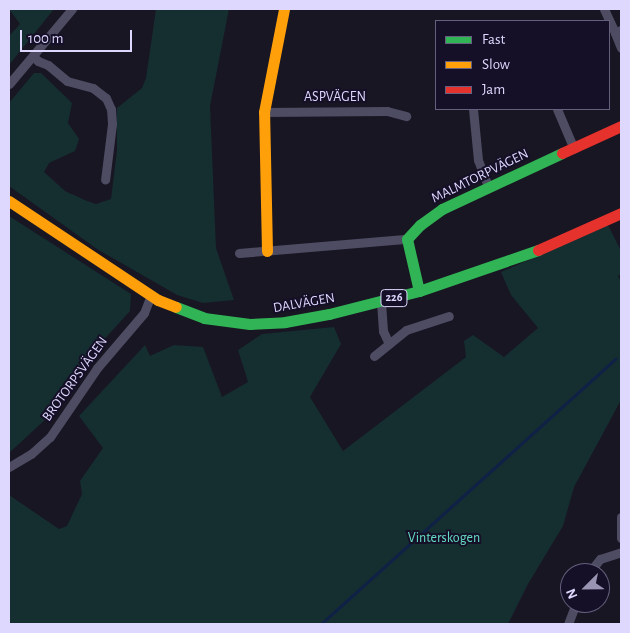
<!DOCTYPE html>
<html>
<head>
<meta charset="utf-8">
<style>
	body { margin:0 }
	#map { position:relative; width:630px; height:633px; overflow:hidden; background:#181622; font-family:"Alegreya Sans",sans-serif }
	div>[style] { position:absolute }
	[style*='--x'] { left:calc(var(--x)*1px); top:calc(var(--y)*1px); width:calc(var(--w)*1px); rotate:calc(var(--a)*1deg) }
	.green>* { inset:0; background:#152e30 }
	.stream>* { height:2.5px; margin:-1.25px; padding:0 1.25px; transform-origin:1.25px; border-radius:1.25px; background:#0f2146 }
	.street>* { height:9px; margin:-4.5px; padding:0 4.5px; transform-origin:4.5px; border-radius:4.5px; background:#4d4c63 }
	.fast>* { height:11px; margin:-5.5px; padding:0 5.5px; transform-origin:5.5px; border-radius:5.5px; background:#30b455 }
	.slow>* { height:11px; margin:-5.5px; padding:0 5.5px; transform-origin:5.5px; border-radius:5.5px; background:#ff9f0a }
	.jam>* { height:11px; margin:-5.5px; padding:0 5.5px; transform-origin:5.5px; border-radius:5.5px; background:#e5322d }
	span { translate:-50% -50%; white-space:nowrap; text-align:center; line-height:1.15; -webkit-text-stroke:4px #151028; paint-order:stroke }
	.shield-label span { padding:1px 4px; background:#151028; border:1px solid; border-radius:4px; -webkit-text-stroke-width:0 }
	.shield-label { font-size:12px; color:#ded8fe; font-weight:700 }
	.street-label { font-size:14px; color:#ded8fe }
	.park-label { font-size:14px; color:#65dec3 }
	.frame { position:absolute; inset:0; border:10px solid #ded8fe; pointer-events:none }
	.legend { position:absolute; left:435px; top:20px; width:175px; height:90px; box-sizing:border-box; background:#151028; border:1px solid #65607e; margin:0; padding:6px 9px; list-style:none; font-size:15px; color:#ded8fe }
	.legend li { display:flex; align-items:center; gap:10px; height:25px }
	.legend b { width:25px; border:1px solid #65607e }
	.north { position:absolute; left:560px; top:563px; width:50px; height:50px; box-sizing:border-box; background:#151028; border:1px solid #65607e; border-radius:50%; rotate:247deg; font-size:14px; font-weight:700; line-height:20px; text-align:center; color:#ded8fe }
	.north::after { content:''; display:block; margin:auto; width:18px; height:22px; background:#9994b1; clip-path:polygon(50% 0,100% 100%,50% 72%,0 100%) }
	.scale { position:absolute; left:20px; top:30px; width:112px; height:22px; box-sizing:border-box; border:2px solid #ded8fe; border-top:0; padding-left:6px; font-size:15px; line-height:18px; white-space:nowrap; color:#ded8fe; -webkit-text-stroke:4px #151028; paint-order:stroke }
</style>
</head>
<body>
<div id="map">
	<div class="green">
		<div style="clip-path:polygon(9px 9px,54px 9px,9px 65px,9px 36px,20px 24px)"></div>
		<div style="clip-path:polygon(156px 9px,229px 9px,210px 106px,216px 248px,234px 300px,203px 303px,177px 295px,97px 249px,9px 186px,9px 103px,34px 73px,41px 73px,72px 103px,68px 123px,79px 139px,75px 151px,49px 163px,44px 172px,65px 191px,87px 201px,96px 204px,111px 199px,117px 150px,117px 108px,142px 88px,146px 78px)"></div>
		<div style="clip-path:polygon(9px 216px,131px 294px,130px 311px,69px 378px,46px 419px,9px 453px)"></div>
		<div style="clip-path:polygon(608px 225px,621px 251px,621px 274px,618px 276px,621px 282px,621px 400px,574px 487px,563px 526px,528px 584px,508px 624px,9px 624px,9px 495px,59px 529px,67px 526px,82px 494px,80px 481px,103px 448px,79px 416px,145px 345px,150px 356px,174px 345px,203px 347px,222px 397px,248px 382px,238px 350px,262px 334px,334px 327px,341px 344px,310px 397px,343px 451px,466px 357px,464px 341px,473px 335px,504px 357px,538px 328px,511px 295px,501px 272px)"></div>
	</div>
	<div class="stream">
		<div style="--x:321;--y:624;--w:396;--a:-42"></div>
	</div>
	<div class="street">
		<div style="--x:604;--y:9;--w:26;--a:65"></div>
		<div style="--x:615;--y:33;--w:7;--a:-27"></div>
		<div style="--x:615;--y:33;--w:16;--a:68"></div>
		<div style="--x:33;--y:56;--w:7;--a:45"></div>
		<div style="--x:38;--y:61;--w:11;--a:22"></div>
		<div style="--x:48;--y:65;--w:25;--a:40"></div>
		<div style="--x:67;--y:81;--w:27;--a:15"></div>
		<div style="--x:93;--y:88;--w:16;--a:38"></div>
		<div style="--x:106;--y:98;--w:12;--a:66"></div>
		<div style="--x:111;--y:109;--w:15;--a:86"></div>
		<div style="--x:112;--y:124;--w:56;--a:97.1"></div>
		<div style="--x:9;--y:84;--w:98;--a:-50"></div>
		<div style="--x:473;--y:109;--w:51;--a:84.4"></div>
		<div style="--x:478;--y:160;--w:28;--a:69"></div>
		<div style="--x:557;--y:109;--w:43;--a:67"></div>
		<div style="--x:264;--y:112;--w:123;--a:-0.5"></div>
		<div style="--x:387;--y:111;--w:20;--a:15"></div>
		<div style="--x:239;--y:253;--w:169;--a:-4.8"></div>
		<div style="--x:381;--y:302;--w:29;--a:86"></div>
		<div style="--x:383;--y:331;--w:14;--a:65"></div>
		<div style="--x:374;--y:356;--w:41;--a:-39.1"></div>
		<div style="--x:406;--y:330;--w:45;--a:-18"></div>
		<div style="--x:9;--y:467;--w:26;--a:-31"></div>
		<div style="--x:31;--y:454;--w:25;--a:-42"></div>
		<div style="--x:50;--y:437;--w:83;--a:-55.7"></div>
		<div style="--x:97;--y:368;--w:72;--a:-49.5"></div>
		<div style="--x:144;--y:313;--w:19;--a:-69"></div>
		<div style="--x:621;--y:517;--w:21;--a:90"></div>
		<div style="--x:589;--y:573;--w:18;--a:-52"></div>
		<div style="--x:600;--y:559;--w:22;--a:-18"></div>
		<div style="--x:568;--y:624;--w:22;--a:-69"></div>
	</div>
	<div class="fast">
		<div style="--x:419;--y:291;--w:53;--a:-103"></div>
		<div style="--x:407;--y:239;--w:19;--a:-47"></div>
		<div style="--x:420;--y:225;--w:27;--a:-36"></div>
		<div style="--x:442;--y:209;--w:132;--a:-25"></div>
		<div style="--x:176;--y:307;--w:30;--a:21"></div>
		<div style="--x:204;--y:318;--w:46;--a:7.4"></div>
		<div style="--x:250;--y:324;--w:35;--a:-3"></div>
		<div style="--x:285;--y:322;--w:45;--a:-10.3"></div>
		<div style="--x:329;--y:314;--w:93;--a:-14.3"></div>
		<div style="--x:419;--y:291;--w:126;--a:-19"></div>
	</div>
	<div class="slow">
		<div style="--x:9;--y:201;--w:179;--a:33.6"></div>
		<div style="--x:158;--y:300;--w:19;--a:21"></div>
		<div style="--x:267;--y:251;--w:139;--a:-91.2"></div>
		<div style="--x:264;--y:112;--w:105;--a:-79"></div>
	</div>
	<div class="jam">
		<div style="--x:562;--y:153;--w:65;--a:-24.6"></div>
		<div style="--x:538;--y:250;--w:91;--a:-24"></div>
	</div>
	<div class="shield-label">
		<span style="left:394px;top:298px">226</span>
	</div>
	<div class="street-label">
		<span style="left:335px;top:97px">ASPVÄGEN</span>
		<span style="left:480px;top:176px;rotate:-26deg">MALMTORPVÄGEN</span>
		<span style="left:304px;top:303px;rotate:-10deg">DALVÄGEN</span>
		<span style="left:75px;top:379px;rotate:-54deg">BROTORPSVÄGEN</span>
	</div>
	<div class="park-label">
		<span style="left:444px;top:538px">Vinterskogen</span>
	</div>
	<div class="frame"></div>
	<ul class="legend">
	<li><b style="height:6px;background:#30b455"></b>Fast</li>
	<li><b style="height:6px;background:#ff9f0a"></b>Slow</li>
	<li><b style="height:6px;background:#e5322d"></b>Jam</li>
	</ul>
	<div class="north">N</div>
	<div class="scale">100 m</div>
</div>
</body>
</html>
